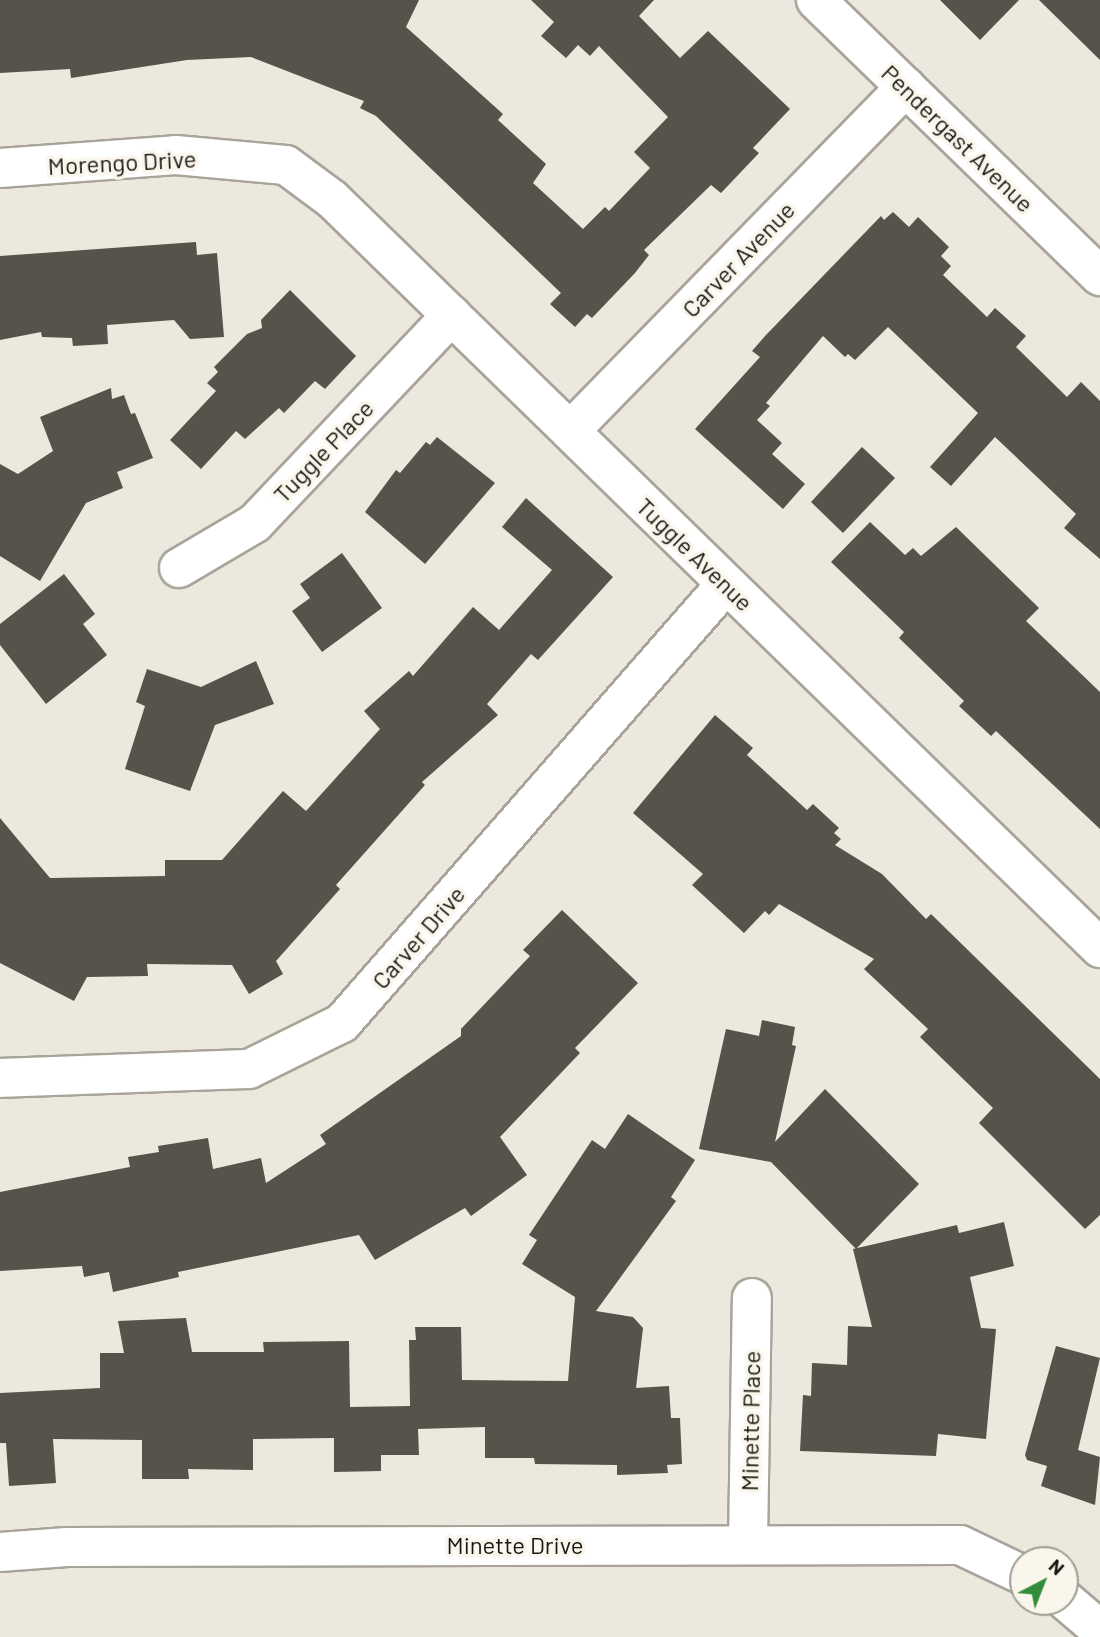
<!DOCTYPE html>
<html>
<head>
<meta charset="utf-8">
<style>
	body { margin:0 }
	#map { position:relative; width:1100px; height:1637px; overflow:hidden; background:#ede8de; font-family:Barlow,sans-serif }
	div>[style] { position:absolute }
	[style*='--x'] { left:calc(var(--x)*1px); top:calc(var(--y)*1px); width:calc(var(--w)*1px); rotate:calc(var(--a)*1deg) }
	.building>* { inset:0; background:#56534a }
	.roads { filter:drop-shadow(2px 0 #a8a49a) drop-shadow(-2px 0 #a8a49a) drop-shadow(0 2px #a8a49a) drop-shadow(0 -2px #a8a49a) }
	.street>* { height:38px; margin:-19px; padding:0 19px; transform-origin:19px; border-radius:19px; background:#fff }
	span { translate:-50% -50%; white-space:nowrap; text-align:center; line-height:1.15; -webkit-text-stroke:7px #faf6eb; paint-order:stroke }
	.street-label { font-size:24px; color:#191714 }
	.north { position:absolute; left:1009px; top:1546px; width:70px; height:70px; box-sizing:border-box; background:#faf6eb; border:2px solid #a09d95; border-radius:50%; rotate:42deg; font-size:19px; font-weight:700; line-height:28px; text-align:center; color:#191714 }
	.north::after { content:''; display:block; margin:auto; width:24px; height:32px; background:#338c3c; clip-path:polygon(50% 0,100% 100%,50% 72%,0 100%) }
</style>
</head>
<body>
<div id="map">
	<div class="building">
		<div style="clip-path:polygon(0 0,419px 0,406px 27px,503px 114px,498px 120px,546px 164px,533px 183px,583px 229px,605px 207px,609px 211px,650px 168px,634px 152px,668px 117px,599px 46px,590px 56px,578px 45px,566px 58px,541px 36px,554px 22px,531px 0,654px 0,639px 16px,680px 58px,708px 31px,790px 109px,753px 148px,759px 153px,721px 193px,711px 185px,644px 250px,649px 255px,635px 273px,592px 318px,587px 314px,575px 327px,550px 304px,561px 293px,376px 116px,360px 108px,364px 101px,251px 57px,187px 60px,71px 78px,70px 69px,0 73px)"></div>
		<div style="clip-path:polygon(940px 0,1019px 0,980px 40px)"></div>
		<div style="clip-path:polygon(1039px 0,1100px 0,1100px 60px)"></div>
		<div style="clip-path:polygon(893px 212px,909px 227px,918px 217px,949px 247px,941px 256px,951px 266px,943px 275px,987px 317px,995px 308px,1026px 336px,1016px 347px,1067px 397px,1081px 382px,1100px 401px,1100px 559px,1064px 528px,1076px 514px,995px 437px,951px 486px,930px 467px,978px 413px,888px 327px,855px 360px,848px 354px,845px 357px,823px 336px,766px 403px,770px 406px,757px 420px,782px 443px,772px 454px,805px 484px,783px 509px,695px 429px,760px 357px,752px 351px,766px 335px,881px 216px,884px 220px)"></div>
		<div style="clip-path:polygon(196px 242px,197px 255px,217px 253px,224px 337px,190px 339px,174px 320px,107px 325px,108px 344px,73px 346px,72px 338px,42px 337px,41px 332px,0 340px,0 256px)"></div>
		<div style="clip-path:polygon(290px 290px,356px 356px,325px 389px,315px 381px,284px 413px,279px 408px,245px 439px,236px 431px,201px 469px,170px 440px,216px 391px,207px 383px,218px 372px,214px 367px,247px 334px,262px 328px,261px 320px)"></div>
		<div style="clip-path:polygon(111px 388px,112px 399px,124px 395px,131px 414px,135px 413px,153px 458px,117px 472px,123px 488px,86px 503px,40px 581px,0 556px,0 464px,18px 474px,53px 451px,40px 417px)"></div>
		<div style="clip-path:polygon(437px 437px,495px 483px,425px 564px,365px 512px,396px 470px,400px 473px,426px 442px,430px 445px)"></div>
		<div style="clip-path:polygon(862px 447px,895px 478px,843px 533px,811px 502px)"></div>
		<div style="clip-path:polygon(526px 498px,613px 577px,538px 660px,531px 654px,487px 704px,498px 715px,422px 782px,425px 785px,336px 885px,340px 889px,276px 961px,283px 974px,249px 994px,232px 965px,147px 964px,148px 976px,87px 977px,74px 1001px,0 963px,0 818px,50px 878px,165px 876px,165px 860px,222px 860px,283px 791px,306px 811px,380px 729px,364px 711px,409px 671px,413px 676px,473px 607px,499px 630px,552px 570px,502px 527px)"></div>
		<div style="clip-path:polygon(870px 522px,905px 555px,913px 548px,921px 556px,956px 527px,1039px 608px,1026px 621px,1100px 692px,1100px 829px,996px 731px,991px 736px,959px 706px,964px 701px,899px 638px,904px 632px,831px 562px)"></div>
		<div style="clip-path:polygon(342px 553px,382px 608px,322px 652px,292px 611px,310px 598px,300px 584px)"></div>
		<div style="clip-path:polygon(64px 574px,95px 614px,83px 624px,107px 655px,46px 704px,0 645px,0 624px)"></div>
		<div style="clip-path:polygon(256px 661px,274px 704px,215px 725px,190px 791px,125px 769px,145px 706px,136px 702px,147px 669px,201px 687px)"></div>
		<div style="clip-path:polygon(715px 715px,753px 748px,747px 755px,807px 810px,813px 804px,839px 828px,834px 833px,841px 839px,835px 845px,882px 874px,926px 919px,931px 914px,1100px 1079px,1100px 1215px,1085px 1229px,979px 1123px,993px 1108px,920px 1037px,928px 1029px,864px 969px,874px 959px,779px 904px,769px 915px,765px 911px,744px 933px,692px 885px,703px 874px,633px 813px)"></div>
		<div style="clip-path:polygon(562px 910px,638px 983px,575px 1048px,580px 1053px,500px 1137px,527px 1175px,471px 1216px,465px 1208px,375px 1260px,359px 1235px,178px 1272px,179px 1277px,113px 1292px,109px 1272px,84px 1277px,82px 1266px,0 1271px,0 1192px,130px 1167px,128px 1157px,159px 1152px,158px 1146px,208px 1138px,213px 1169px,261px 1158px,266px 1183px,326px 1144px,320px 1135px,461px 1036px,461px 1029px,530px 956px,523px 950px)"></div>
		<div style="clip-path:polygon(762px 1020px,795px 1027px,792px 1045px,796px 1046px,775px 1142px,825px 1089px,919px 1184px,856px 1249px,771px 1162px,699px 1149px,726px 1029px,759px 1036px)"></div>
		<div style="clip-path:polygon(628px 1114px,695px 1160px,671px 1197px,676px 1201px,596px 1311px,633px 1317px,643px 1328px,636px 1388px,669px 1386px,671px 1418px,680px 1418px,682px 1464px,667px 1465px,668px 1473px,617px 1475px,617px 1465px,535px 1464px,534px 1458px,485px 1458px,485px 1427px,418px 1429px,419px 1455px,381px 1455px,381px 1471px,334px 1472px,334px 1438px,253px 1439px,253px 1470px,188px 1469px,189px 1479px,142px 1479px,142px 1440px,53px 1439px,56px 1483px,9px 1486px,6px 1443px,0 1443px,0 1393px,100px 1388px,100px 1353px,124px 1353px,118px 1321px,186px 1318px,192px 1352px,264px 1352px,263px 1342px,349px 1341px,350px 1407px,410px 1406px,409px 1340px,416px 1340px,415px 1327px,461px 1327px,462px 1380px,568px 1381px,575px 1297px,522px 1264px,537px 1240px,529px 1235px,592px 1140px,605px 1149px)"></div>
		<div style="clip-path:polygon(1004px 1222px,1014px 1266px,970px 1277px,981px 1328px,996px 1329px,986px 1439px,938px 1434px,936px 1456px,800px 1451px,803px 1395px,811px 1396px,812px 1363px,847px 1365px,848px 1326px,872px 1327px,853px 1249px,957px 1225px,959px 1233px)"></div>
		<div style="clip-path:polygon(1056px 1346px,1100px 1358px,1078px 1450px,1100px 1457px,1095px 1505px,1041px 1486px,1047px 1466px,1027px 1460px,1025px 1455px)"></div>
	</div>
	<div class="roads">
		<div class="street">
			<div style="--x:816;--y:0;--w:396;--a:44.2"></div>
			<div style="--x:0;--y:168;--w:176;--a:-4.2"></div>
			<div style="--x:176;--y:155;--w:110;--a:5.2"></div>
			<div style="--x:286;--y:165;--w:57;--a:36.5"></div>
			<div style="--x:332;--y:199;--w:1073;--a:44.28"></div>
			<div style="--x:570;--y:431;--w:481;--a:-45.7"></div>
			<div style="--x:179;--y:568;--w:88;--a:-30.6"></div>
			<div style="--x:255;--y:523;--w:286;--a:-46.6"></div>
			<div style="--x:0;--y:1078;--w:249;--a:-2.1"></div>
			<div style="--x:249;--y:1069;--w:104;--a:-26.3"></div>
			<div style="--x:342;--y:1023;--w:583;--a:-48.82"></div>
			<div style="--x:748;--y:1544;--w:246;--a:-89.1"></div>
			<div style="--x:0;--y:1552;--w:67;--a:-4.3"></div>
			<div style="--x:67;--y:1547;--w:893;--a:-0.13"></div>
			<div style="--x:960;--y:1545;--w:70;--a:25.5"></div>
			<div style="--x:1065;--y:1600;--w:46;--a:40.6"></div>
		</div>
	</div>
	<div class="street-label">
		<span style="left:958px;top:138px;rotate:44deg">Pendergast Avenue</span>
		<span style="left:122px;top:162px;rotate:-3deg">Morengo Drive</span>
		<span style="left:738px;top:259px;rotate:-46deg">Carver Avenue</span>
		<span style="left:323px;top:451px;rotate:-46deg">Tuggle Place</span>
		<span style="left:695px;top:554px;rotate:44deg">Tuggle Avenue</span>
		<span style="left:418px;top:937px;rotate:-49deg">Carver Drive</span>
		<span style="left:750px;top:1421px;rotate:-89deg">Minette Place</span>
		<span style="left:515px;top:1545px">Minette Drive</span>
	</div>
	<div class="north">N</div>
</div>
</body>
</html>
